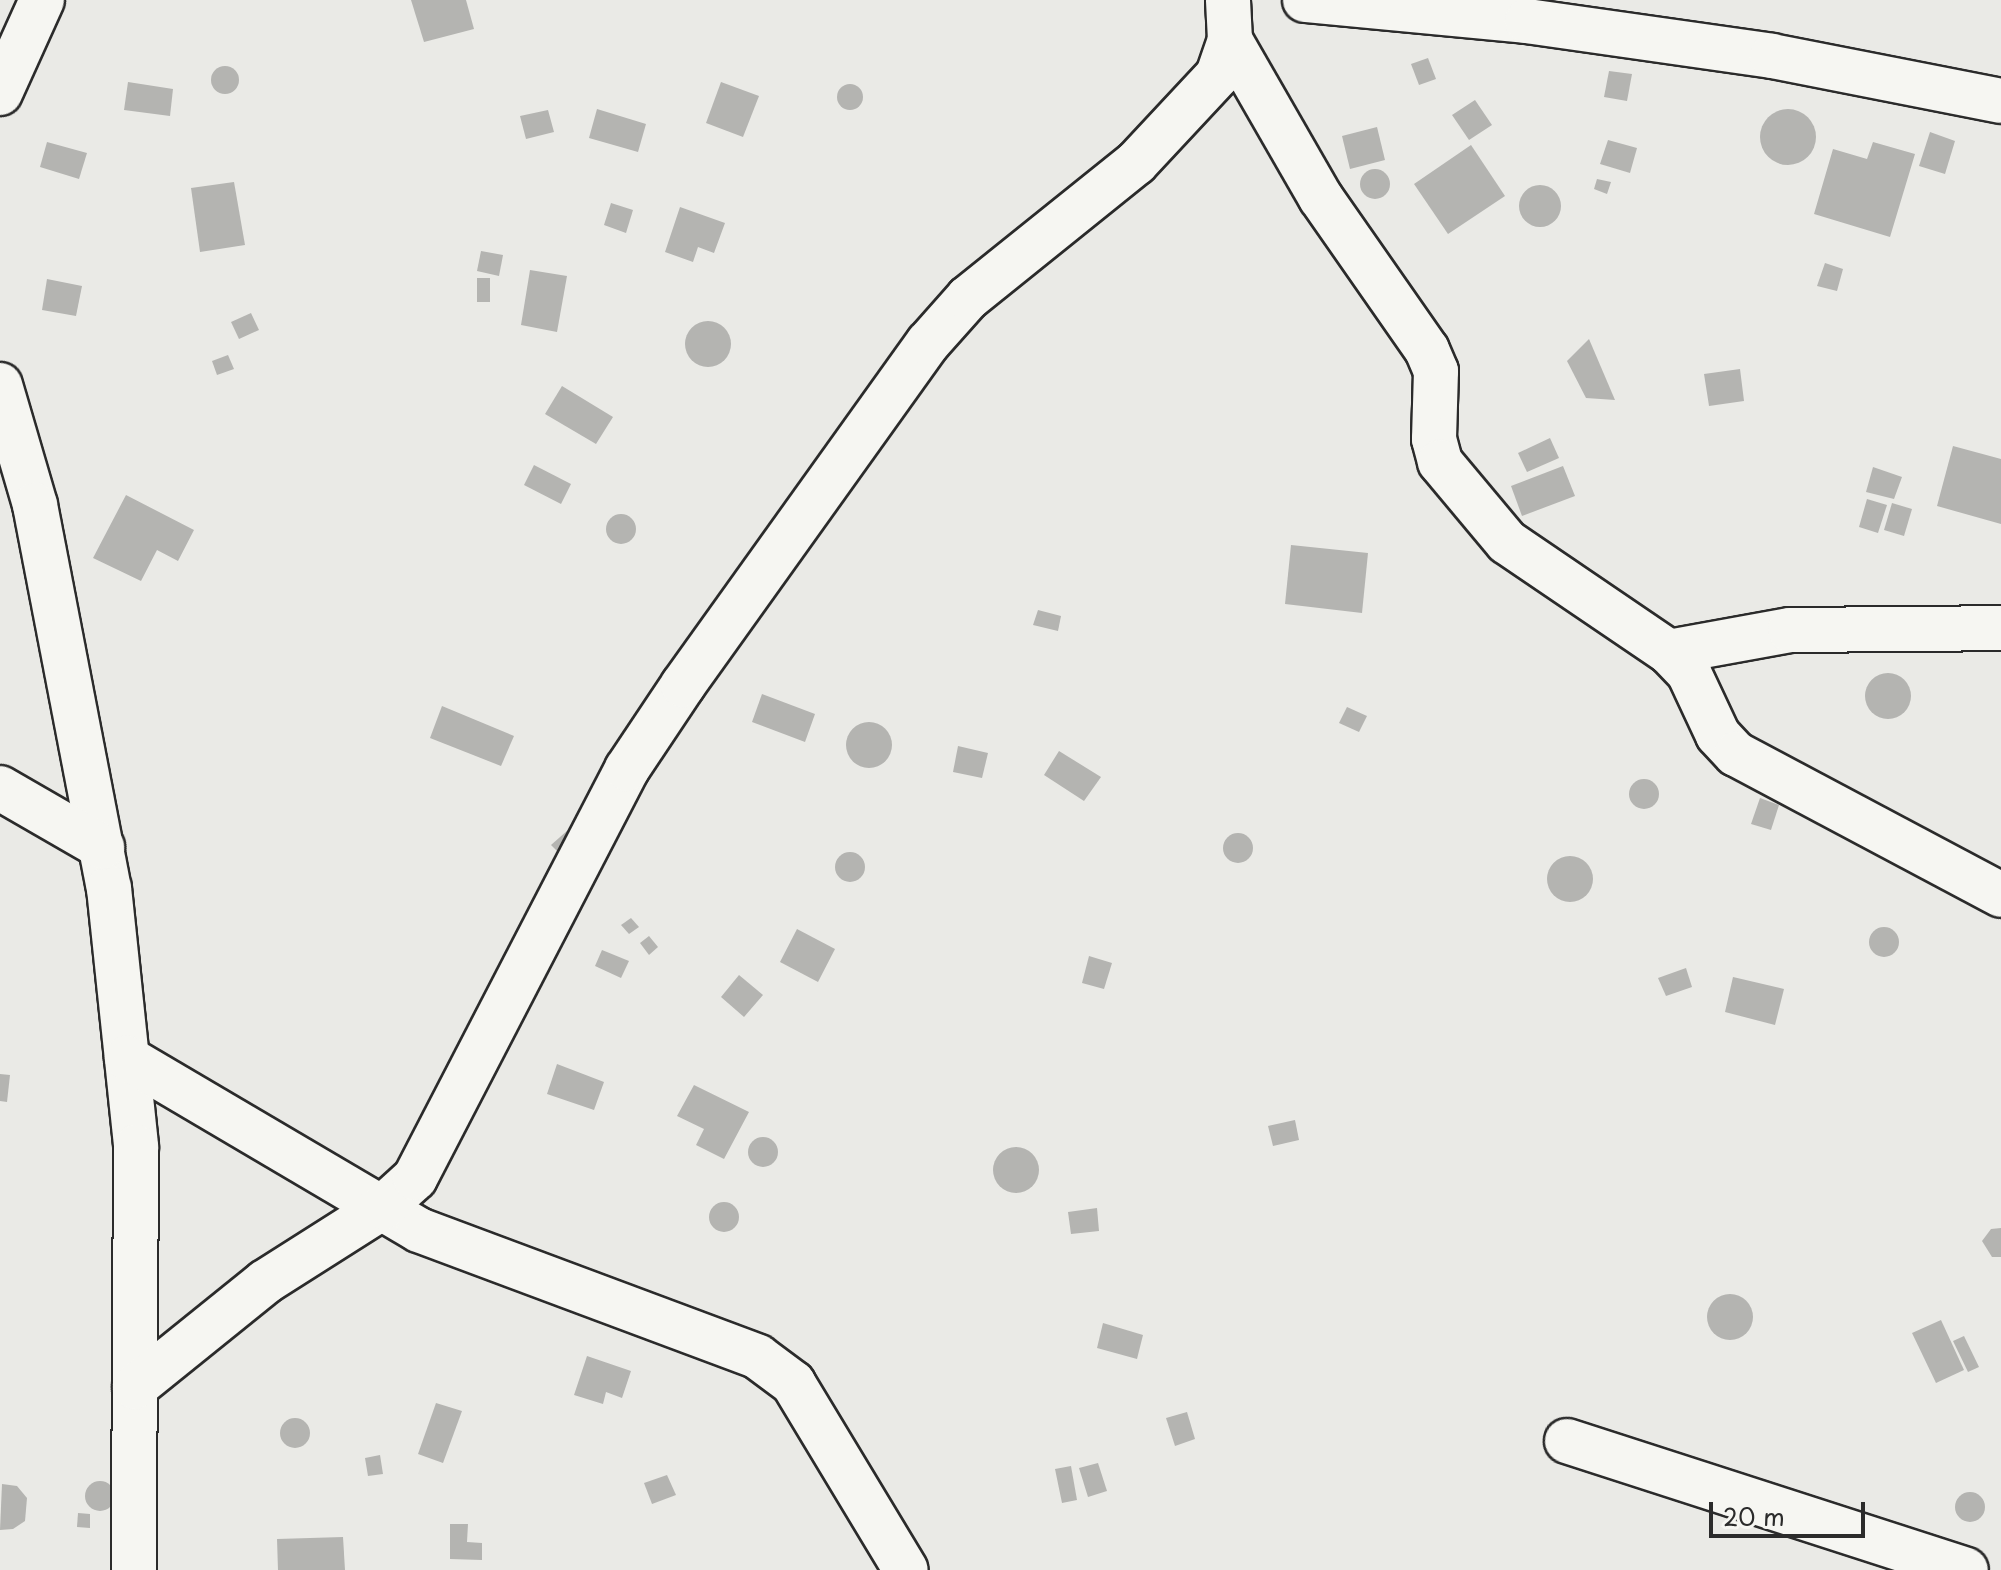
<!DOCTYPE html>
<html>
<head>
<meta charset="utf-8">
<style>
	body { margin:0 }
	#map { position:relative; width:2001px; height:1570px; overflow:hidden; background:#eaeae6; font-family:"Playpen Sans",sans-serif }
	div>[style] { position:absolute }
	[style*='--x'] { left:calc(var(--x)*1px); top:calc(var(--y)*1px); width:calc(var(--w)*1px); rotate:calc(var(--a)*1deg) }
	.building>* { inset:0; background:#b4b4b1 }
	.round { border-radius:50% }
	.roads { filter:drop-shadow(2px 0 #2b2b2b) drop-shadow(-2px 0 #2b2b2b) drop-shadow(0 2px #2b2b2b) drop-shadow(0 -2px #2b2b2b) }
	.minor>* { height:44px; margin:-22px; padding:0 22px; transform-origin:22px; border-radius:22px; background:#f6f6f2 }
	span { translate:-50% -50%; white-space:nowrap; text-align:center; line-height:1.15; -webkit-text-stroke:6px #f6f6f2; paint-order:stroke }
	.scale { position:absolute; left:1709px; top:1502px; width:156px; height:36px; box-sizing:border-box; border:4px solid #2b2b2b; border-top:0; padding-left:10px; font-size:24px; line-height:28px; white-space:nowrap; color:#2b2b2b; -webkit-text-stroke:6px #f6f6f2; paint-order:stroke }
</style>
</head>
<body>
<div id="map">
	<div class="building">
		<div style="clip-path:polygon(411px 0,466px 0,474px 29px,424px 42px)"></div>
		<div style="clip-path:polygon(1428px 58px,1436px 79px,1419px 85px,1411px 64px)"></div>
		<div class="round" style="left:211px;top:66px;width:28px;height:28px"></div>
		<div style="clip-path:polygon(1609px 71px,1632px 74px,1627px 101px,1604px 97px)"></div>
		<div style="clip-path:polygon(128px 82px,173px 89px,170px 116px,124px 110px)"></div>
		<div style="clip-path:polygon(721px 82px,759px 96px,743px 137px,706px 123px)"></div>
		<div class="round" style="left:837px;top:84px;width:26px;height:26px"></div>
		<div style="clip-path:polygon(1475px 100px,1492px 125px,1469px 140px,1452px 115px)"></div>
		<div style="clip-path:polygon(597px 109px,646px 124px,638px 152px,589px 138px)"></div>
		<div class="round" style="left:1760px;top:109px;width:56px;height:56px"></div>
		<div style="clip-path:polygon(548px 110px,554px 132px,526px 139px,520px 116px)"></div>
		<div style="clip-path:polygon(1377px 127px,1385px 160px,1350px 169px,1342px 136px)"></div>
		<div style="clip-path:polygon(1930px 132px,1955px 141px,1945px 174px,1919px 166px)"></div>
		<div style="clip-path:polygon(1608px 140px,1637px 148px,1630px 173px,1600px 164px)"></div>
		<div style="clip-path:polygon(47px 142px,87px 153px,79px 179px,40px 167px)"></div>
		<div style="clip-path:polygon(1873px 142px,1915px 154px,1890px 237px,1814px 214px,1833px 149px,1867px 159px)"></div>
		<div style="clip-path:polygon(1471px 145px,1505px 196px,1448px 234px,1414px 184px)"></div>
		<div class="round" style="left:1360px;top:169px;width:30px;height:30px"></div>
		<div style="clip-path:polygon(1597px 179px,1611px 182px,1607px 194px,1594px 189px)"></div>
		<div style="clip-path:polygon(234px 182px,245px 245px,200px 252px,191px 188px)"></div>
		<div class="round" style="left:1519px;top:185px;width:42px;height:42px"></div>
		<div style="clip-path:polygon(611px 203px,633px 210px,626px 233px,604px 225px)"></div>
		<div style="clip-path:polygon(680px 207px,725px 223px,714px 253px,698px 247px,693px 262px,665px 252px)"></div>
		<div style="clip-path:polygon(481px 251px,503px 255px,499px 276px,477px 271px)"></div>
		<div style="clip-path:polygon(1825px 263px,1843px 269px,1837px 291px,1817px 286px)"></div>
		<div style="clip-path:polygon(530px 270px,567px 276px,557px 332px,521px 325px)"></div>
		<div style="clip-path:polygon(477px 278px,490px 278px,490px 302px,477px 302px)"></div>
		<div style="clip-path:polygon(47px 279px,82px 286px,76px 316px,42px 310px)"></div>
		<div style="clip-path:polygon(251px 313px,259px 330px,239px 339px,231px 322px)"></div>
		<div class="round" style="left:685px;top:321px;width:46px;height:46px"></div>
		<div style="clip-path:polygon(1589px 339px,1615px 400px,1586px 398px,1567px 361px)"></div>
		<div style="clip-path:polygon(228px 355px,234px 369px,217px 375px,212px 361px)"></div>
		<div style="clip-path:polygon(1740px 369px,1744px 401px,1709px 406px,1704px 374px)"></div>
		<div style="clip-path:polygon(562px 386px,613px 417px,596px 444px,545px 414px)"></div>
		<div style="clip-path:polygon(1550px 438px,1559px 458px,1527px 472px,1518px 453px)"></div>
		<div style="clip-path:polygon(1953px 446px,2001px 459px,2001px 524px,1937px 506px)"></div>
		<div style="clip-path:polygon(534px 465px,571px 484px,561px 504px,524px 485px)"></div>
		<div style="clip-path:polygon(1563px 466px,1575px 496px,1522px 516px,1511px 486px)"></div>
		<div style="clip-path:polygon(1873px 467px,1902px 477px,1894px 499px,1866px 492px)"></div>
		<div style="clip-path:polygon(126px 495px,194px 530px,178px 561px,157px 550px,141px 581px,93px 558px)"></div>
		<div style="clip-path:polygon(1867px 499px,1887px 505px,1878px 533px,1859px 527px)"></div>
		<div style="clip-path:polygon(1892px 503px,1912px 509px,1904px 536px,1884px 530px)"></div>
		<div class="round" style="left:606px;top:514px;width:30px;height:30px"></div>
		<div style="clip-path:polygon(1291px 545px,1368px 553px,1362px 613px,1285px 604px)"></div>
		<div style="clip-path:polygon(1038px 610px,1061px 616px,1058px 631px,1033px 625px)"></div>
		<div class="round" style="left:1865px;top:673px;width:46px;height:46px"></div>
		<div style="clip-path:polygon(762px 694px,815px 714px,805px 742px,752px 722px)"></div>
		<div style="clip-path:polygon(442px 706px,514px 736px,501px 766px,430px 738px)"></div>
		<div style="clip-path:polygon(1347px 707px,1367px 716px,1359px 732px,1339px 723px)"></div>
		<div class="round" style="left:846px;top:722px;width:46px;height:46px"></div>
		<div style="clip-path:polygon(958px 746px,988px 753px,982px 778px,953px 772px)"></div>
		<div style="clip-path:polygon(1059px 751px,1101px 777px,1084px 801px,1044px 775px)"></div>
		<div class="round" style="left:1629px;top:779px;width:30px;height:30px"></div>
		<div style="clip-path:polygon(1760px 798px,1779px 805px,1771px 830px,1751px 824px)"></div>
		<div style="clip-path:polygon(568px 830px,585px 847px,568px 862px,551px 845px)"></div>
		<div class="round" style="left:1223px;top:833px;width:30px;height:30px"></div>
		<div class="round" style="left:835px;top:852px;width:30px;height:30px"></div>
		<div class="round" style="left:1547px;top:856px;width:46px;height:46px"></div>
		<div style="clip-path:polygon(631px 918px,639px 927px,629px 934px,621px 925px)"></div>
		<div class="round" style="left:1869px;top:927px;width:30px;height:30px"></div>
		<div style="clip-path:polygon(797px 929px,835px 949px,818px 982px,780px 962px)"></div>
		<div style="clip-path:polygon(649px 936px,658px 947px,649px 955px,640px 943px)"></div>
		<div style="clip-path:polygon(602px 950px,629px 961px,621px 978px,595px 966px)"></div>
		<div style="clip-path:polygon(1089px 956px,1112px 963px,1104px 989px,1082px 983px)"></div>
		<div style="clip-path:polygon(1686px 968px,1692px 987px,1666px 996px,1658px 978px)"></div>
		<div style="clip-path:polygon(739px 975px,763px 995px,744px 1017px,721px 997px)"></div>
		<div style="clip-path:polygon(1733px 977px,1784px 989px,1775px 1025px,1725px 1012px)"></div>
		<div style="clip-path:polygon(557px 1064px,604px 1082px,594px 1110px,547px 1094px)"></div>
		<div style="clip-path:polygon(0 1074px,10px 1075px,7px 1102px,0 1101px)"></div>
		<div style="clip-path:polygon(694px 1085px,749px 1112px,724px 1159px,696px 1145px,704px 1129px,677px 1116px)"></div>
		<div style="clip-path:polygon(1295px 1120px,1299px 1140px,1273px 1146px,1268px 1126px)"></div>
		<div class="round" style="left:748px;top:1137px;width:30px;height:30px"></div>
		<div class="round" style="left:993px;top:1147px;width:46px;height:46px"></div>
		<div class="round" style="left:709px;top:1202px;width:30px;height:30px"></div>
		<div style="clip-path:polygon(1097px 1208px,1099px 1231px,1071px 1234px,1068px 1212px)"></div>
		<div style="clip-path:polygon(2001px 1228px,2001px 1257px,1992px 1257px,1982px 1241px,1991px 1229px)"></div>
		<div class="round" style="left:1707px;top:1294px;width:46px;height:46px"></div>
		<div style="clip-path:polygon(1941px 1320px,1964px 1370px,1936px 1383px,1912px 1333px)"></div>
		<div style="clip-path:polygon(1103px 1323px,1143px 1335px,1137px 1359px,1097px 1348px)"></div>
		<div style="clip-path:polygon(1964px 1336px,1979px 1367px,1968px 1372px,1953px 1341px)"></div>
		<div style="clip-path:polygon(587px 1356px,631px 1371px,622px 1398px,606px 1392px,603px 1404px,574px 1395px)"></div>
		<div style="clip-path:polygon(436px 1403px,462px 1411px,443px 1463px,418px 1454px)"></div>
		<div style="clip-path:polygon(1187px 1412px,1195px 1439px,1175px 1446px,1166px 1418px)"></div>
		<div class="round" style="left:280px;top:1418px;width:30px;height:30px"></div>
		<div style="clip-path:polygon(380px 1455px,383px 1474px,368px 1476px,365px 1458px)"></div>
		<div style="clip-path:polygon(1098px 1463px,1107px 1491px,1088px 1497px,1079px 1468px)"></div>
		<div style="clip-path:polygon(1071px 1466px,1077px 1500px,1062px 1503px,1055px 1469px)"></div>
		<div style="clip-path:polygon(667px 1475px,676px 1495px,652px 1504px,644px 1483px)"></div>
		<div class="round" style="left:85px;top:1481px;width:30px;height:30px"></div>
		<div style="clip-path:polygon(2px 1484px,17px 1486px,27px 1498px,25px 1521px,13px 1529px,0 1530px)"></div>
		<div class="round" style="left:1955px;top:1492px;width:30px;height:30px"></div>
		<div style="clip-path:polygon(78px 1513px,90px 1514px,90px 1528px,77px 1527px)"></div>
		<div style="clip-path:polygon(450px 1524px,468px 1524px,467px 1542px,482px 1543px,482px 1560px,450px 1559px)"></div>
		<div style="clip-path:polygon(343px 1537px,345px 1570px,278px 1570px,277px 1539px)"></div>
	</div>
	<div class="roads">
		<div class="minor">
			<div style="--x:1305;--y:0;--w:223;--a:5.4"></div>
			<div style="--x:1527;--y:21;--w:247;--a:8.1"></div>
			<div style="--x:1772;--y:56;--w:233;--a:11.1"></div>
			<div style="--x:1230;--y:40;--w:182;--a:60.1"></div>
			<div style="--x:1321;--y:198;--w:185;--a:55.1"></div>
			<div style="--x:1427;--y:350;--w:23;--a:67"></div>
			<div style="--x:1436;--y:371;--w:68;--a:91.7"></div>
			<div style="--x:1434;--y:439;--w:24;--a:75"></div>
			<div style="--x:1440;--y:462;--w:104;--a:50.1"></div>
			<div style="--x:1507;--y:542;--w:196;--a:34.2"></div>
			<div style="--x:1669;--y:652;--w:29;--a:46"></div>
			<div style="--x:1689;--y:673;--w:68;--a:64.9"></div>
			<div style="--x:1718;--y:735;--w:26;--a:47"></div>
			<div style="--x:1736;--y:754;--w:300;--a:28"></div>
			<div style="--x:0;--y:93;--w:102;--a:-65.7"></div>
			<div style="--x:0;--y:385;--w:125;--a:73.7"></div>
			<div style="--x:35;--y:505;--w:390;--a:79.1"></div>
			<div style="--x:109;--y:888;--w:260;--a:84"></div>
			<div style="--x:136;--y:1147;--w:423;--a:90.3"></div>
			<div style="--x:1669;--y:652;--w:123;--a:-10.3"></div>
			<div style="--x:1790;--y:630;--w:211;--a:-0.5"></div>
			<div style="--x:0;--y:788;--w:118;--a:30"></div>
			<div style="--x:127;--y:1058;--w:339;--a:30.5"></div>
			<div style="--x:419;--y:1230;--w:362;--a:20.5"></div>
			<div style="--x:758;--y:1357;--w:44;--a:36.6"></div>
			<div style="--x:793;--y:1383;--w:218;--a:58.9"></div>
			<div style="--x:135;--y:1387;--w:167;--a:-38.9"></div>
			<div style="--x:265;--y:1282;--w:140;--a:-32.4"></div>
			<div style="--x:383;--y:1207;--w:43;--a:-42.2"></div>
			<div style="--x:415;--y:1178;--w:461;--a:-62.6"></div>
			<div style="--x:627;--y:769;--w:101;--a:-56.3"></div>
			<div style="--x:683;--y:685;--w:421;--a:-54.4"></div>
			<div style="--x:928;--y:343;--w:60;--a:-48.4"></div>
			<div style="--x:968;--y:298;--w:216;--a:-38.8"></div>
			<div style="--x:1136;--y:163;--w:120;--a:-47"></div>
			<div style="--x:1218;--y:75;--w:37;--a:-71"></div>
			<div style="--x:1230;--y:40;--w:40;--a:-92.9"></div>
			<div style="--x:1567;--y:1441;--w:419;--a:17.9"></div>
		</div>
	</div>
	<div class="scale">20 m</div>
</div>
</body>
</html>
